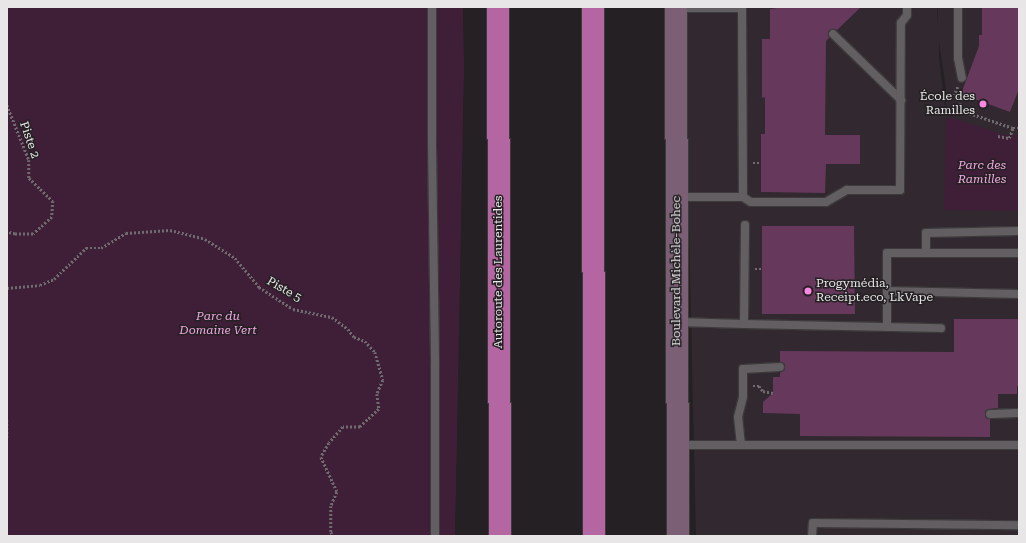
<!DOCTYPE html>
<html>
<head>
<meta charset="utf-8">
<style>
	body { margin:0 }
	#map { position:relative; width:1026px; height:543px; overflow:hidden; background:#242023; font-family:"Roboto Serif",serif }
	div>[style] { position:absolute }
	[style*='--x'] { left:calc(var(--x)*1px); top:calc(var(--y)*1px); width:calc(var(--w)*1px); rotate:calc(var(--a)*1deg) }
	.built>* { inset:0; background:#31292f }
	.green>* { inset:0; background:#3f1f38 }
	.building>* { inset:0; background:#66385c }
	.path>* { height:2.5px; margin-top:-1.25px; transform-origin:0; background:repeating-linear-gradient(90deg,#6f6b6e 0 2px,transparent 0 4px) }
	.roads { filter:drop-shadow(1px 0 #3d3a3c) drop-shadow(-1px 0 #3d3a3c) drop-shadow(0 1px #3d3a3c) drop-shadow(0 -1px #3d3a3c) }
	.lane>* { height:8px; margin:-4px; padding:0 4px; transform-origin:4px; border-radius:4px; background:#625e61 }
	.secondary>* { height:22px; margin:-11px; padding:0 11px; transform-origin:11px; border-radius:11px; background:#7b6075 }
	.highway>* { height:22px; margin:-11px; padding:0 11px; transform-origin:11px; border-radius:11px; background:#b466a3 }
	.dots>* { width:11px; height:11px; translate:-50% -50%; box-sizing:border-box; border:2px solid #242023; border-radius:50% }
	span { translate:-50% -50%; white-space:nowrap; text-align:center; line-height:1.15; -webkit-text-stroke:3px #242023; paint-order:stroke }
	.poi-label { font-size:12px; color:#e8e6e7 }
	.right { translate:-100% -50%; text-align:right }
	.left { translate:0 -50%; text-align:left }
	.street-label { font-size:12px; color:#e8e6e7 }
	.park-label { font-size:12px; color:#f2a7e1; font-style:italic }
	.frame { position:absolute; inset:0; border:8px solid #e8e6e7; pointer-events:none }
</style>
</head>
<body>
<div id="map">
	<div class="built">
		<div style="clip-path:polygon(evenodd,684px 7px,937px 7px,938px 25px,938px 7px,1019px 7px,1019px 536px,696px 536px,684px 7px,939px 42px,946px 89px,946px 114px,939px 58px,939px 42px)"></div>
	</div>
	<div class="green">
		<div style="clip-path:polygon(7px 7px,463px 7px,464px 68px,455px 536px,7px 536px)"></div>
		<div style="clip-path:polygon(946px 118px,955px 119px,1004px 135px,1019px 135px,1019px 211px,944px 210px)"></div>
	</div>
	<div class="building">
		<div style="clip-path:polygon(777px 7px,861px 7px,837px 30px,834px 29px,829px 30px,828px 33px,829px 38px,826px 41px,825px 135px,860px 135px,860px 164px,826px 164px,825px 193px,761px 192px,761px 134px,765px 134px,765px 97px,762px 98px,762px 39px,770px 39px,770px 9px,777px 8px)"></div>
		<div style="clip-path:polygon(982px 7px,1019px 7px,1019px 89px,1010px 112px,961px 94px,979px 46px,979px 35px,982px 35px)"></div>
		<div style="clip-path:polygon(762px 226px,854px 226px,855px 314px,762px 314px)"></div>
		<div style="clip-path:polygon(954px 319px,1019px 319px,1019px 386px,1017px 386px,1017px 394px,998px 394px,998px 408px,989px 409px,985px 411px,985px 417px,990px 419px,990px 437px,800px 436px,800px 414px,763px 413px,763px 402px,773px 393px,773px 377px,780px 377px,780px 373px,785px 369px,785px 364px,780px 362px,780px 351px,954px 352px)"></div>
	</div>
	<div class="path">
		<div style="--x:958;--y:87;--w:10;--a:114"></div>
		<div style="--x:954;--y:96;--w:9;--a:21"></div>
		<div style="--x:962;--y:99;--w:11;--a:112"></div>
		<div style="--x:958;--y:109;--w:58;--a:19.1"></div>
		<div style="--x:1013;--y:128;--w:6;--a:0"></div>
		<div style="--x:7;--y:105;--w:59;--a:68.2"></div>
		<div style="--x:29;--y:160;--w:18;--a:90"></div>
		<div style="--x:29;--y:178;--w:33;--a:44"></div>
		<div style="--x:53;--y:201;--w:16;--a:94"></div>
		<div style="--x:52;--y:217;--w:25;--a:138"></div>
		<div style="--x:33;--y:234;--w:18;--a:180"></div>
		<div style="--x:15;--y:234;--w:8;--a:-166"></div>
		<div style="--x:998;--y:136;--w:11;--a:10"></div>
		<div style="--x:1009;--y:138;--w:11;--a:-68"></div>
		<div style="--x:753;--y:163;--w:8;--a:0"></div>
		<div style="--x:755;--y:269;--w:7;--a:0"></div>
		<div style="--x:7;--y:288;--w:33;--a:-5"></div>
		<div style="--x:40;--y:285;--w:15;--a:-23"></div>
		<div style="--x:54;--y:279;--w:45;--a:-44.1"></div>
		<div style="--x:86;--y:248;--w:15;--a:0"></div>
		<div style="--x:101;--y:248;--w:29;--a:-31"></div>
		<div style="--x:126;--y:233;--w:44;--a:-3.9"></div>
		<div style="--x:170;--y:230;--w:36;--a:14"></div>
		<div style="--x:205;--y:239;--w:36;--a:32"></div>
		<div style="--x:235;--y:258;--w:38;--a:50"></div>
		<div style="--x:259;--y:287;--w:40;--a:32.9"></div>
		<div style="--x:293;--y:309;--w:40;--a:12"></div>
		<div style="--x:332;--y:317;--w:20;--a:37"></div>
		<div style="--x:348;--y:329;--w:10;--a:53"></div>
		<div style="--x:354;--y:337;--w:12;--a:20"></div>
		<div style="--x:365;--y:341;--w:15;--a:48"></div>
		<div style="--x:375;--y:352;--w:29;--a:74"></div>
		<div style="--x:383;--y:380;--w:15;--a:113"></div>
		<div style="--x:377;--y:394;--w:15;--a:82"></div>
		<div style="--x:379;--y:409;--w:26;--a:137"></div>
		<div style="--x:360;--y:427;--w:17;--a:180"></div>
		<div style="--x:343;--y:427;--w:21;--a:131"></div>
		<div style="--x:329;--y:443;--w:16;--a:120"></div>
		<div style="--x:321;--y:457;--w:38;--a:65"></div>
		<div style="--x:337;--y:492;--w:15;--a:113"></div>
		<div style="--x:331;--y:506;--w:26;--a:90"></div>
		<div style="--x:331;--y:532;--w:4;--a:63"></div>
		<div style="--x:753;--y:386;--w:6;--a:0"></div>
		<div style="--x:759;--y:386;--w:6;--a:51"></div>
		<div style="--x:763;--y:391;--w:10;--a:11"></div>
		<div style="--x:7;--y:420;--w:18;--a:90"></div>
	</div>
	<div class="roads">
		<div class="lane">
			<div style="--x:432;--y:7;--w:137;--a:90"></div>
			<div style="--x:432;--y:144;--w:221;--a:89.2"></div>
			<div style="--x:435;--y:365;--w:171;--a:90"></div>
			<div style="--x:958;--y:7;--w:51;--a:90"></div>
			<div style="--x:958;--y:58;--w:20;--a:79"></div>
			<div style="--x:677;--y:8;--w:65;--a:0"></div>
			<div style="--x:742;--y:8;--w:189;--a:89.7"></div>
			<div style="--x:743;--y:197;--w:66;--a:180"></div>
			<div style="--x:833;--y:34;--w:95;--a:44.1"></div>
			<div style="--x:743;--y:197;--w:9;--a:32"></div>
			<div style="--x:751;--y:202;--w:75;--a:0"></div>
			<div style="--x:826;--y:202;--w:24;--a:-30"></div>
			<div style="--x:847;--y:190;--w:53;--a:0"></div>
			<div style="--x:900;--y:190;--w:167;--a:-89.7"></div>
			<div style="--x:901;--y:23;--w:10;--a:-53"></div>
			<div style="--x:907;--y:15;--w:8;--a:-90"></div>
			<div style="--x:926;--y:253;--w:20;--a:-90"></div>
			<div style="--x:926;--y:233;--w:93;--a:-1.2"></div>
			<div style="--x:887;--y:291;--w:38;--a:-90"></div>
			<div style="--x:887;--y:253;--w:132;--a:0"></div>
			<div style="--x:678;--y:322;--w:66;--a:1.7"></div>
			<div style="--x:744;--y:324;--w:99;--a:-89.4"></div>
			<div style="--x:744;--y:324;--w:197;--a:1.2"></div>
			<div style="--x:887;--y:327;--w:36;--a:-90"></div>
			<div style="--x:887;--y:291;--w:132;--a:1.3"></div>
			<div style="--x:990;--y:414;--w:29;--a:-2"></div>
			<div style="--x:679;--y:445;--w:340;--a:0"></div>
			<div style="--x:741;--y:445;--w:28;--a:-96"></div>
			<div style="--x:738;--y:417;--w:21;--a:-76"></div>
			<div style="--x:743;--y:397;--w:28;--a:-90"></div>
			<div style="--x:743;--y:369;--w:37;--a:-3"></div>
			<div style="--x:812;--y:536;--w:13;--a:-86"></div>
			<div style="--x:813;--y:523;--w:206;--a:0.6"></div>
		</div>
		<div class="secondary">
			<div style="--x:676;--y:7;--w:529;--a:89.78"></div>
		</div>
		<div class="highway">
			<div style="--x:498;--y:7;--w:529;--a:89.78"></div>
			<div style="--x:593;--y:7;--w:529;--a:89.89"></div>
		</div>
	</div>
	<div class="dots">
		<div style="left:983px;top:104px;background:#fc86e4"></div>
		<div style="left:808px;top:291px;background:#fc86e4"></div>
	</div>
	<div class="poi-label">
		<span class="right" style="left:975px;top:104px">École des<br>Ramilles</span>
		<span class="left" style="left:816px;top:291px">Progymédia,<br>Receipt.eco, LkVape</span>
	</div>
	<div class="street-label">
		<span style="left:29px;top:140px;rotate:71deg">Piste 2</span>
		<span style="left:677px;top:271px;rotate:-90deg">Boulevard Michèle-Bohec</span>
		<span style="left:499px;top:272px;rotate:-90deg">Autoroute des Laurentides</span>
		<span style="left:284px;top:290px;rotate:30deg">Piste 5</span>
	</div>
	<div class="park-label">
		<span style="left:982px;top:173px">Parc des<br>Ramilles</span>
		<span style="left:218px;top:324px">Parc du<br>Domaine Vert</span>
	</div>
	<div class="frame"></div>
</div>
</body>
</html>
